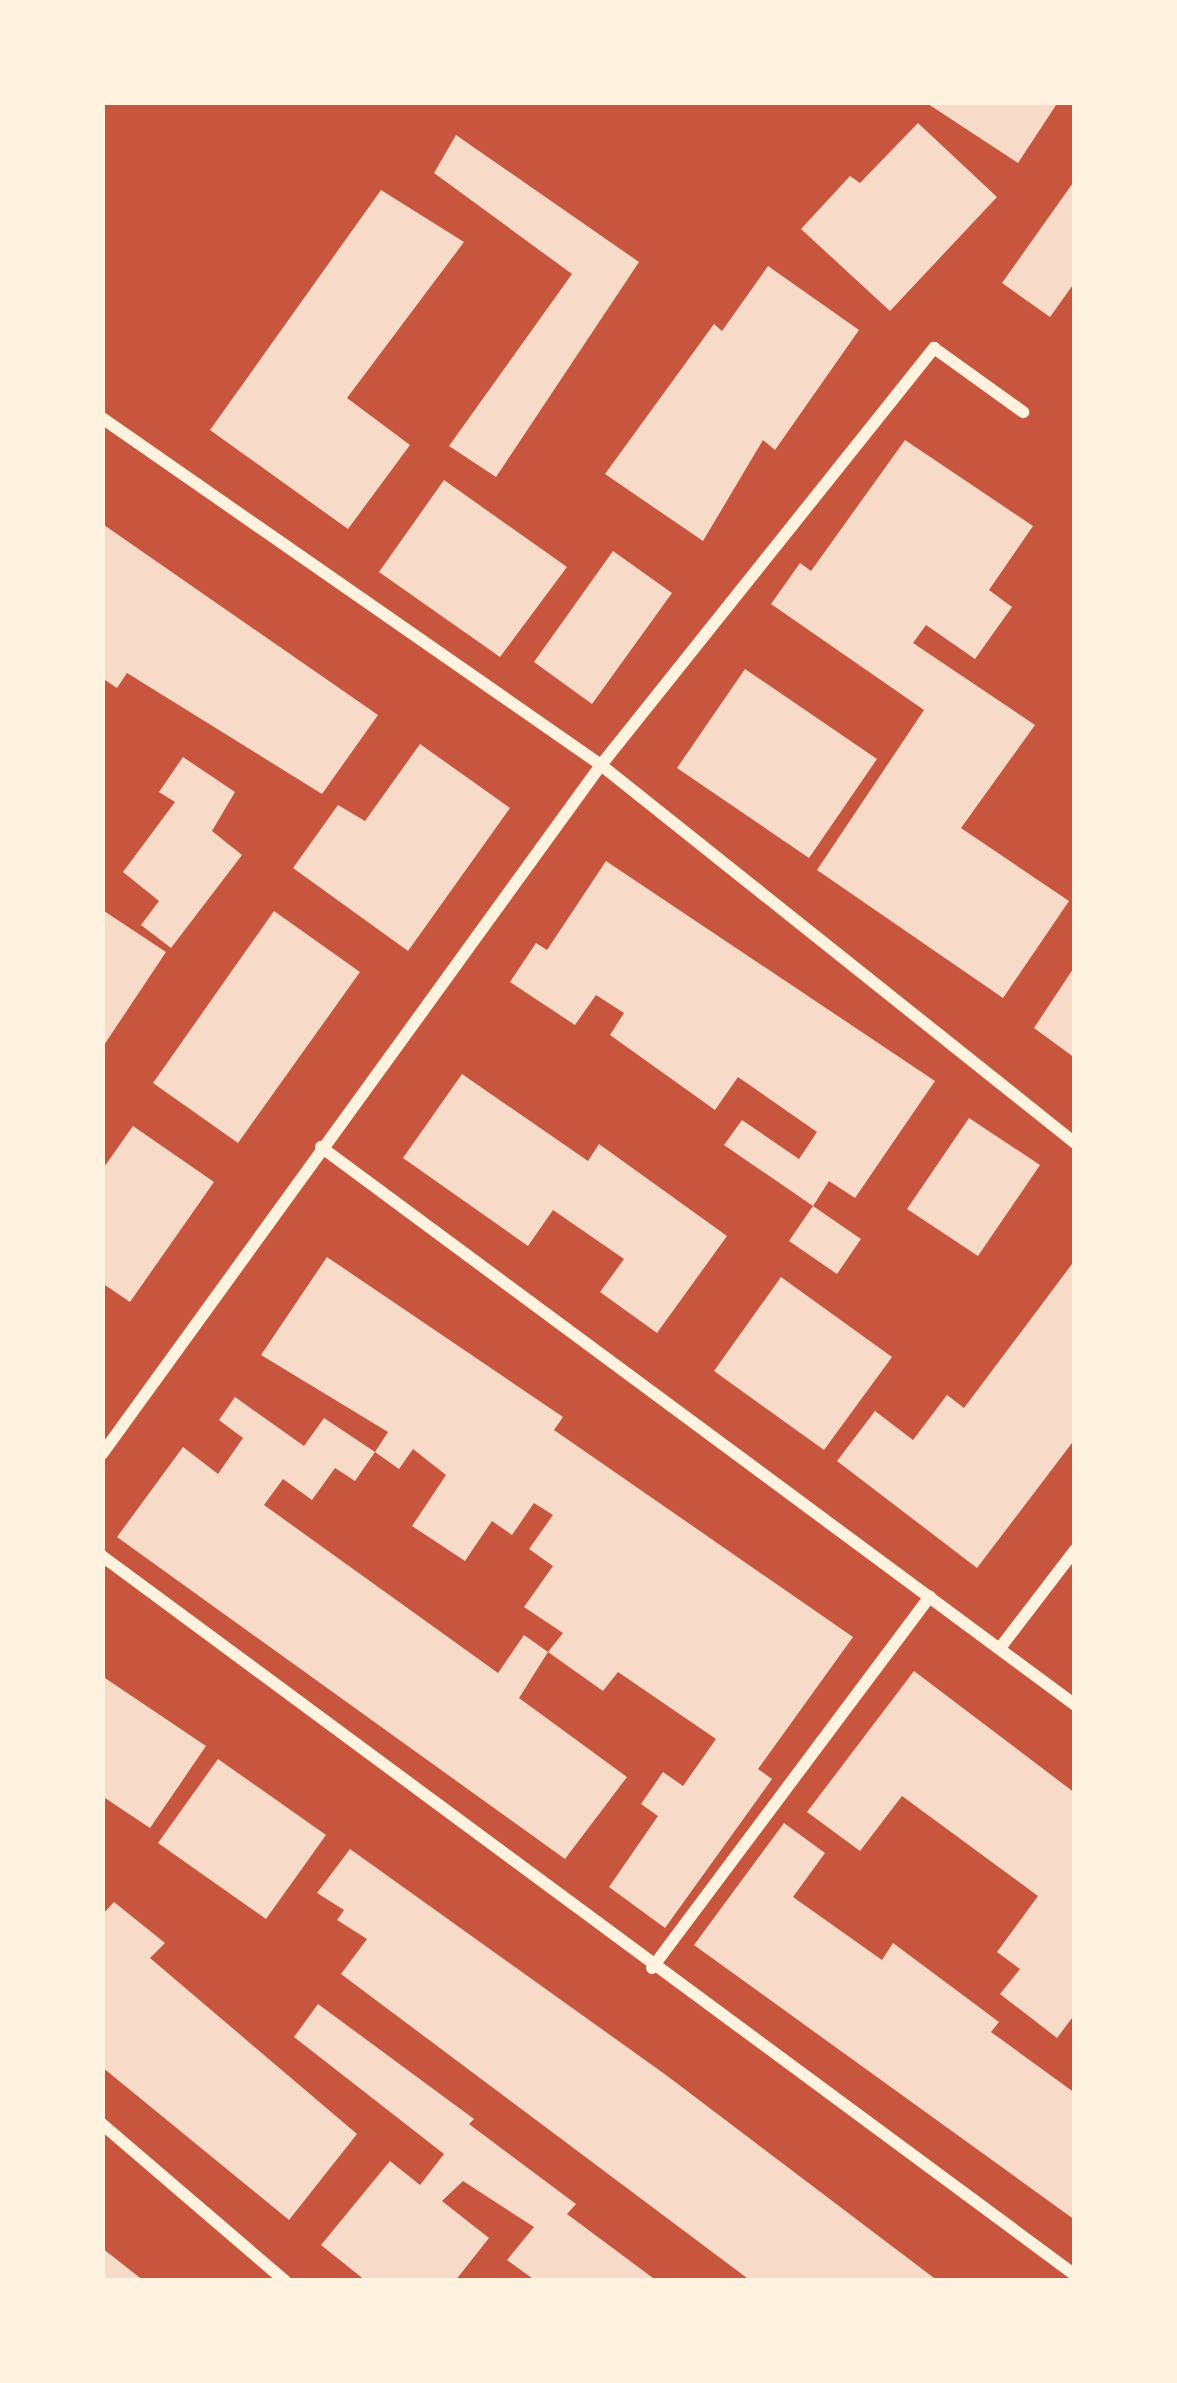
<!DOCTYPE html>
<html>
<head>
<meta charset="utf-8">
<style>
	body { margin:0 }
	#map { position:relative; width:1177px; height:2383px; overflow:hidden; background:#c8553d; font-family:"Fira Sans Condensed",sans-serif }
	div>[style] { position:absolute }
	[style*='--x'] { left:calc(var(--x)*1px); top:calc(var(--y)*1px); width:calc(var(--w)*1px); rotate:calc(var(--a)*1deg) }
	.building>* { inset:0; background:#f7dbc8 }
	.minor>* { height:12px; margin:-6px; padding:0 6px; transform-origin:6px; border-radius:6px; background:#fff3e0 }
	span { translate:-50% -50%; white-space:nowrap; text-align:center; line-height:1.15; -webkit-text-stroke:12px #fff3e0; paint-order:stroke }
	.frame { position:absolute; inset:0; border:105px solid #fff3e0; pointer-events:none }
</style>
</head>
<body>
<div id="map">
	<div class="building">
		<div style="clip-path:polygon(925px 102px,1058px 102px,1018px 163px)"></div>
		<div style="clip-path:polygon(918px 123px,997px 197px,890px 311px,801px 229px,850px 176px,860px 183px)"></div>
		<div style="clip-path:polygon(456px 135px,639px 262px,496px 477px,449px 446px,572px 274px,434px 173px)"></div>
		<div style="clip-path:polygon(1075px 180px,1075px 282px,1050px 317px,1002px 283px)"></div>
		<div style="clip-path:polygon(381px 190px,464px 242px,347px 398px,410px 445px,348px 529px,210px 430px)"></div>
		<div style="clip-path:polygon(768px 266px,859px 330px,775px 450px,763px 440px,703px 541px,605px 474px,714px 324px,722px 331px)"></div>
		<div style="clip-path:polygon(905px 440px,1033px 526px,989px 590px,1012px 607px,975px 659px,926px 625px,913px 643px,1035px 725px,961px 828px,1069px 901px,1003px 998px,817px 870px,924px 710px,771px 604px,800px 563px,811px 571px)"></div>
		<div style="clip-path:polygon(444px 480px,567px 567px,500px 657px,379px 572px)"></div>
		<div style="clip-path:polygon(104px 525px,378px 715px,322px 794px,127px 673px,117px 688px,102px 678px)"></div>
		<div style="clip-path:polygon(613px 551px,672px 593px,592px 704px,534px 662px)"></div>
		<div style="clip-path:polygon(745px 669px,877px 759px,809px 858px,677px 768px)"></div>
		<div style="clip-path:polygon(420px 744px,510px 808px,408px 951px,293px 868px,338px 805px,365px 821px)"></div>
		<div style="clip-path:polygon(183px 757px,235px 792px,212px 831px,242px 855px,171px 948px,141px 925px,159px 901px,123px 872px,175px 802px,159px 792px)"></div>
		<div style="clip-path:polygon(606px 861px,935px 1081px,855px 1198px,829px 1181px,813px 1206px,724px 1145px,742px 1120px,799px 1159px,817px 1132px,738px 1077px,715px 1110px,610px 1035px,624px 1013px,596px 995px,575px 1025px,510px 982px,536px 943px,547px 950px)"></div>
		<div style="clip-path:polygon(104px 911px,166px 952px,102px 1048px,102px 913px)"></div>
		<div style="clip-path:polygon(274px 911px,360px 972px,238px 1143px,153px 1083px)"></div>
		<div style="clip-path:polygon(1075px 966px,1075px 1058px,1034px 1028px)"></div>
		<div style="clip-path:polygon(462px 1074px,588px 1161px,599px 1144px,727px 1236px,657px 1333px,600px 1292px,624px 1259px,553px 1210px,528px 1246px,403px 1158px)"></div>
		<div style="clip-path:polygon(969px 1118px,1040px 1165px,978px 1256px,907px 1209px)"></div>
		<div style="clip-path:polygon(133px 1126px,214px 1182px,130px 1302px,102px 1283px,102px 1170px)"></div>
		<div style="clip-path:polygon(813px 1206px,861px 1239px,837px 1274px,789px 1241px)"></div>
		<div style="clip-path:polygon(327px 1257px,563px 1417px,554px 1430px,853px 1637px,758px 1769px,772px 1779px,665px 1928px,609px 1887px,658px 1816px,641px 1804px,663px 1772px,683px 1786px,716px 1739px,618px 1672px,603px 1691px,548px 1652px,563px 1633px,524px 1607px,553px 1566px,529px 1549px,553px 1515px,534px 1503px,512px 1535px,492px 1521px,465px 1561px,412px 1526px,446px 1475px,413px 1449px,399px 1469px,375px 1452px,388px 1432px,261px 1355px)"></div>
		<div style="clip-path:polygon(1075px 1260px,1075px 1439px,977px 1568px,837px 1461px,875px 1411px,913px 1440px,947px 1395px,964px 1408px)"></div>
		<div style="clip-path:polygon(781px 1277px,892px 1357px,824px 1450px,714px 1371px)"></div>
		<div style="clip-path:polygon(235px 1397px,304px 1446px,324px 1418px,375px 1452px,355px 1481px,335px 1468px,312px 1500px,283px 1479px,264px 1505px,498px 1673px,524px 1635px,548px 1652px,519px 1698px,627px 1777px,565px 1859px,117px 1537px,183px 1447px,218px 1474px,243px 1438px,219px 1420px)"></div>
		<div style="clip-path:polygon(914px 1671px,1075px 1793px,1075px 2014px,1057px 2038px,1000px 1994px,1020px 1969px,997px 1952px,1038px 1896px,902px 1796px,860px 1851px,807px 1812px)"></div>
		<div style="clip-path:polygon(102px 1676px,206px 1746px,150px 1828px,102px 1796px)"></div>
		<div style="clip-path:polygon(218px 1759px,326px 1835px,266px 1919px,158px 1843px)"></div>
		<div style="clip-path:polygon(784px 1823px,825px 1853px,793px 1897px,882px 1960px,893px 1943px,999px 2022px,991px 2032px,1075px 2093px,1075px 2220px,694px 1945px)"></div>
		<div style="clip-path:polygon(350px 1849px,666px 2075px,938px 2281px,751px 2281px,341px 1974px,367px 1939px,337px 1920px,344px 1910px,317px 1893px)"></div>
		<div style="clip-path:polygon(114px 1902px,165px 1943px,150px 1958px,357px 2134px,289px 2220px,102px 2067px,102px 1915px)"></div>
		<div style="clip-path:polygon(318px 2004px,474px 2119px,469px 2124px,576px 2204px,567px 2214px,657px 2281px,536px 2281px,507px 2260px,534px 2227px,463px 2181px,442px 2201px,489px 2238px,455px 2281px,366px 2281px,321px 2245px,390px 2161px,420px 2185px,444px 2154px,294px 2037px)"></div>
		<div style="clip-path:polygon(102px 2248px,144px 2281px,102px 2281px)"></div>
	</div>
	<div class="minor">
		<div style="--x:102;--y:418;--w:608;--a:34.81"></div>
		<div style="--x:601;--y:765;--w:606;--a:38.57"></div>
		<div style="--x:321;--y:1147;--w:938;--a:36.5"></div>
		<div style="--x:102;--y:1454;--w:851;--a:-54.09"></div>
		<div style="--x:601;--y:765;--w:534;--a:-51.39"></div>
		<div style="--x:934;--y:348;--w:110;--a:35.7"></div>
		<div style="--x:102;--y:1556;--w:1210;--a:36.46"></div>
		<div style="--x:1000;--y:1648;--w:123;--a:-52.6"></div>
		<div style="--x:652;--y:1968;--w:464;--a:-53.2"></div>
		<div style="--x:102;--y:2124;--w:241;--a:40.6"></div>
	</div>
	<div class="frame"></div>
</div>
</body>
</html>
